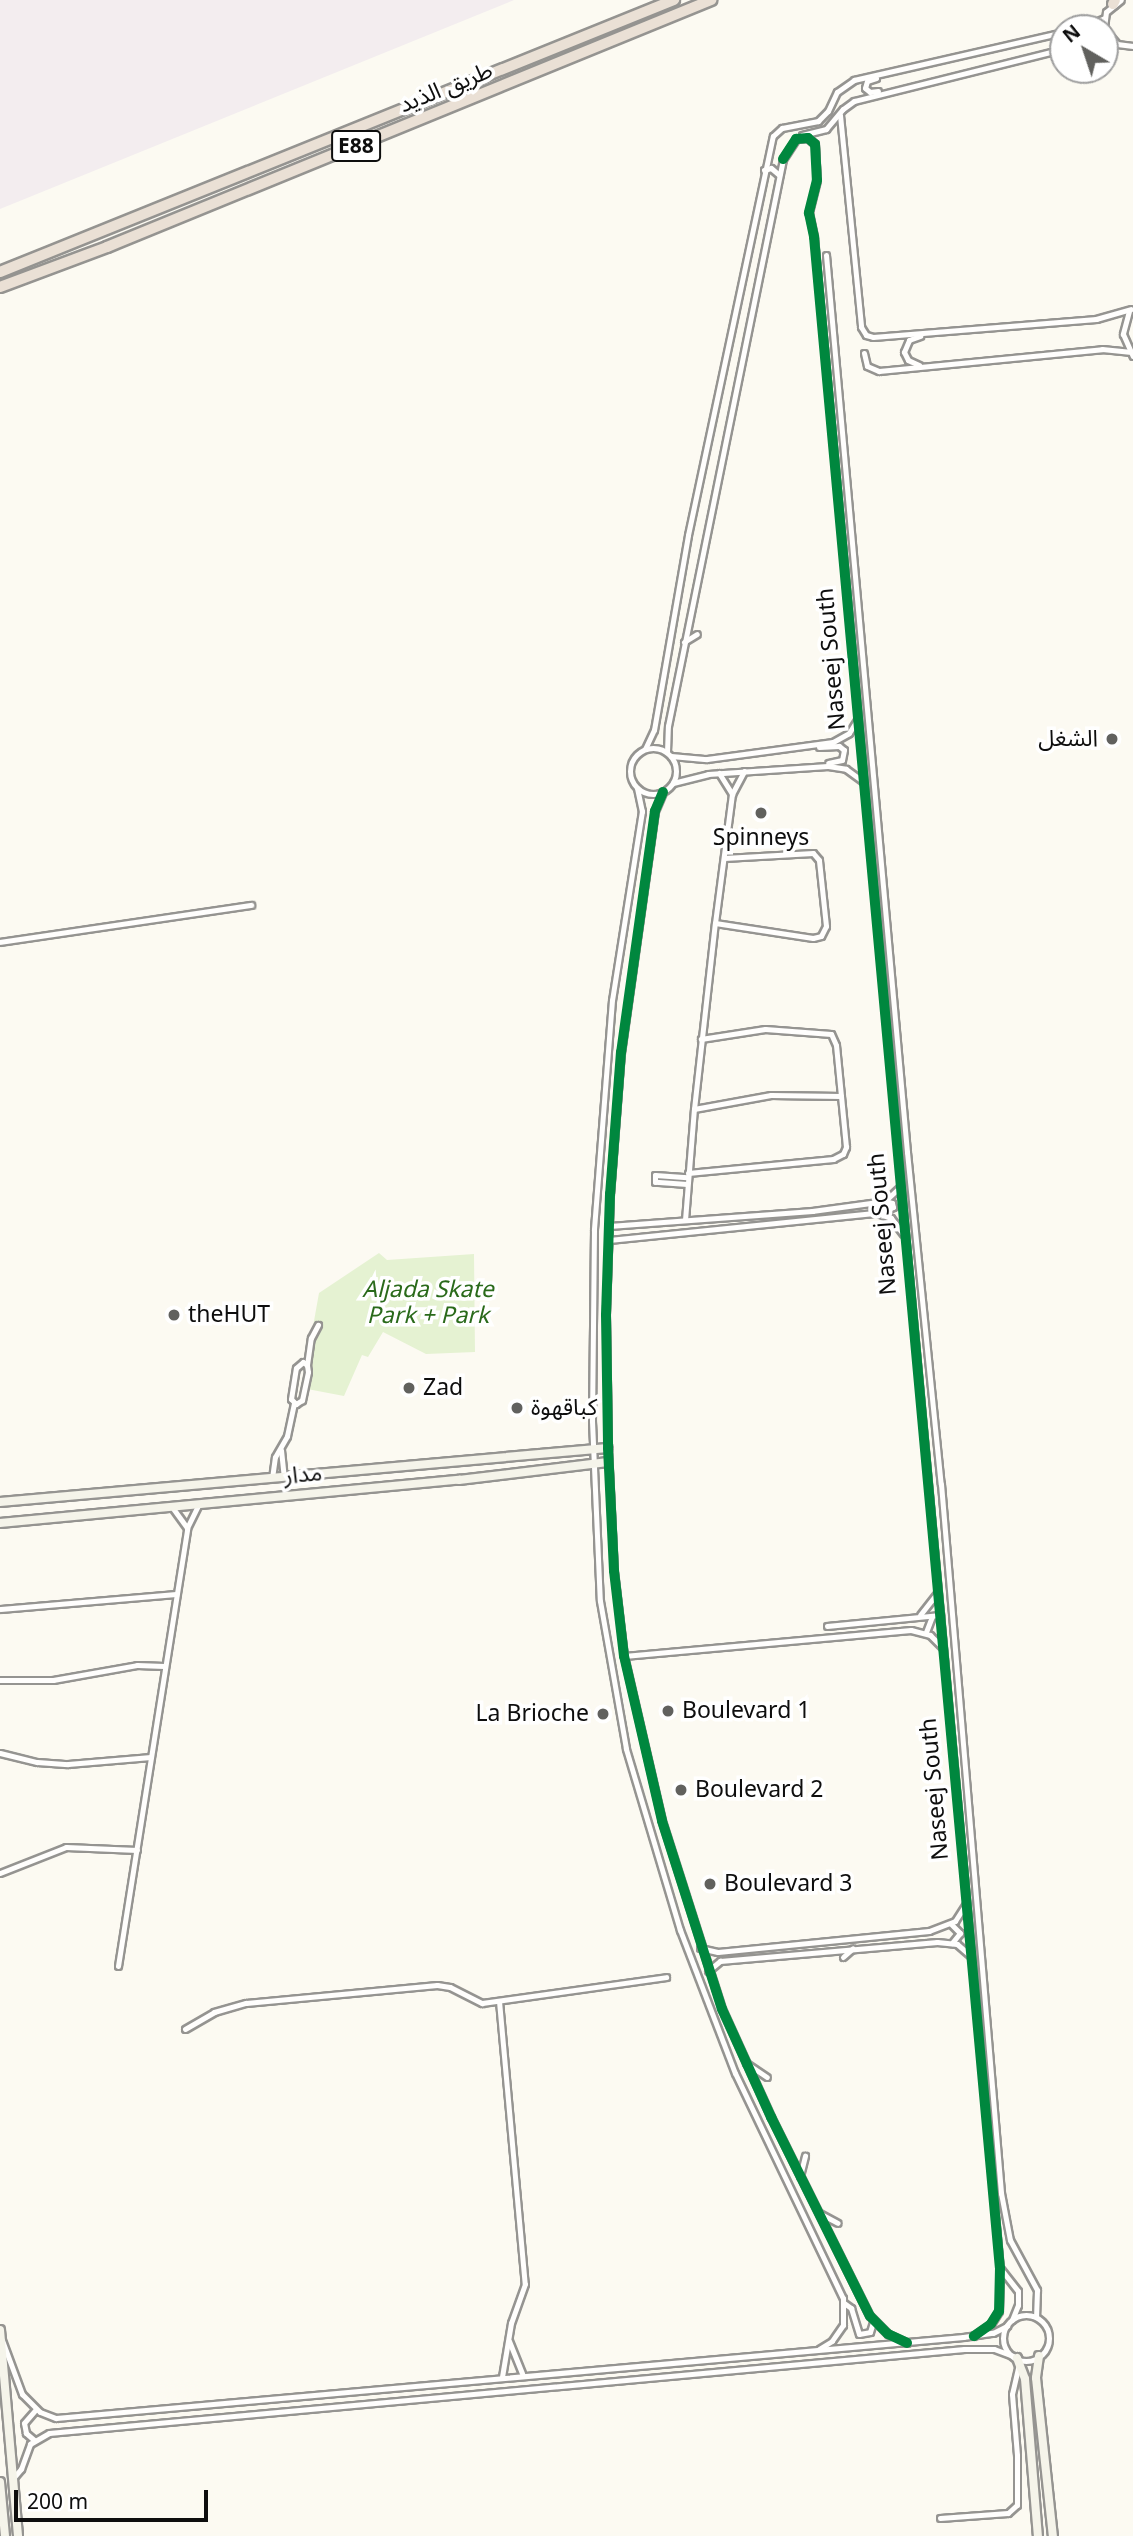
<!DOCTYPE html>
<html>
<head>
<meta charset="utf-8">
<style>
	body { margin:0 }
	#map { position:relative; width:1133px; height:2536px; overflow:hidden; background:#fcfaf2; font-family:Georgia,"Noto Sans Arabic",serif }
	div>[style] { position:absolute }
	[style*='--x'] { left:calc(var(--x)*1px); top:calc(var(--y)*1px); width:calc(var(--w)*1px); rotate:calc(var(--a)*1deg) }
	.industrial>* { inset:0; background:#f3edef }
	.green>* { inset:0; background:#e5f2d2 }
	.roads { filter:drop-shadow(2px 0 #959491) drop-shadow(-2px 0 #959491) drop-shadow(0 2px #959491) drop-shadow(0 -2px #959491) }
	.street>* { height:5px; margin:-2.5px; padding:0 2.5px; transform-origin:2.5px; border-radius:2.5px; background:#fffefd }
	.street>.ring { margin:-2.5px; padding:0; box-sizing:content-box; background:none; border:5px solid #fffefd; border-radius:50% }
	.secondary>* { height:8px; margin:-4px; padding:0 4px; transform-origin:4px; border-radius:4px; background:#f5f4ea }
	.highway>* { height:10px; margin:-5px; padding:0 5px; transform-origin:5px; border-radius:5px; background:#eae0d5 }
	.cycleway>* { height:10px; margin:-5px; padding:0 5px; transform-origin:5px; border-radius:5px; background:#00873e }
	.dots>* { width:19px; height:19px; translate:-50% -50%; box-sizing:border-box; border:4px solid #fff; border-radius:50% }
	span { translate:-50% -50%; white-space:nowrap; text-align:center; line-height:1.15; -webkit-text-stroke:7px #fff; paint-order:stroke }
	.shield-label span { padding:2px 5px; background:#fff; border:2px solid; border-radius:5px; -webkit-text-stroke-width:0 }
	.shield-label { font-size:21px; color:#0e0e0e; font-weight:700 }
	.street-label { font-size:23px; color:#0e0e0e }
	.poi-label { font-size:23px; color:#0e0e0e }
	.right { translate:-100% -50%; text-align:right }
	.left { translate:0 -50%; text-align:left }
	.park-label { font-size:23px; color:#2a6a1b; font-style:italic }
	.north { position:absolute; left:1049px; top:14px; width:70px; height:70px; box-sizing:border-box; background:#fff; border:2px solid #9f9f9f; border-radius:50%; rotate:321deg; font-size:19px; font-weight:700; line-height:28px; text-align:center; color:#0e0e0e }
	.north::after { content:''; display:block; margin:auto; width:24px; height:32px; background:#61615e; clip-path:polygon(50% 0,100% 100%,50% 72%,0 100%) }
	.scale { position:absolute; left:14px; top:2490px; width:194px; height:32px; box-sizing:border-box; border:4px solid #0e0e0e; border-top:0; padding-left:9px; font-size:21px; line-height:24px; white-space:nowrap; color:#0e0e0e; -webkit-text-stroke:5px #fff; paint-order:stroke }
</style>
</head>
<body>
<div id="map">
	<div class="industrial">
		<div style="clip-path:polygon(0 0,514px 0,0 209px)"></div>
	</div>
	<div class="green">
		<div style="clip-path:polygon(379px 1253px,387px 1260px,474px 1254px,475px 1352px,426px 1354px,383px 1332px,368px 1357px,362px 1355px,344px 1396px,302px 1388px,319px 1293px)"></div>
	</div>
	<div class="roads">
		<div class="street">
			<div style="--x:1081;--y:28;--w:25;--a:-23"></div>
			<div style="--x:1104;--y:28;--w:16;--a:-83"></div>
			<div style="--x:1106;--y:12;--w:19;--a:-39"></div>
			<div style="--x:1105;--y:30;--w:18;--a:49"></div>
			<div style="--x:1117;--y:44;--w:16;--a:7"></div>
			<div style="--x:876;--y:78;--w:9;--a:162"></div>
			<div style="--x:867;--y:81;--w:7;--a:106"></div>
			<div style="--x:865;--y:88;--w:6;--a:39"></div>
			<div style="--x:870;--y:92;--w:8;--a:-7"></div>
			<div style="--x:840;--y:115;--w:213;--a:84.3"></div>
			<div style="--x:861;--y:327;--w:9;--a:58"></div>
			<div style="--x:866;--y:335;--w:7;--a:16"></div>
			<div style="--x:873;--y:337;--w:224;--a:-4.6"></div>
			<div style="--x:1096;--y:319;--w:36;--a:-16"></div>
			<div style="--x:802;--y:135;--w:25;--a:-14"></div>
			<div style="--x:826;--y:129;--w:26;--a:-50"></div>
			<div style="--x:843;--y:109;--w:14;--a:-36"></div>
			<div style="--x:854;--y:101;--w:215;--a:-14"></div>
			<div style="--x:783;--y:159;--w:24;--a:-57"></div>
			<div style="--x:796;--y:139;--w:12;--a:-5"></div>
			<div style="--x:808;--y:138;--w:9;--a:41"></div>
			<div style="--x:815;--y:144;--w:36;--a:87"></div>
			<div style="--x:817;--y:180;--w:34;--a:104"></div>
			<div style="--x:809;--y:213;--w:25;--a:78"></div>
			<div style="--x:814;--y:237;--w:2039;--a:84.77"></div>
			<div style="--x:1000;--y:2268;--w:43;--a:91.3"></div>
			<div style="--x:999;--y:2311;--w:15;--a:122"></div>
			<div style="--x:991;--y:2324;--w:21;--a:145"></div>
			<div style="--x:764;--y:170;--w:7;--a:-16"></div>
			<div style="--x:771;--y:168;--w:11;--a:41"></div>
			<div style="--x:826;--y:255;--w:901;--a:84.84"></div>
			<div style="--x:907;--y:1152;--w:334;--a:84.2"></div>
			<div style="--x:941;--y:1484;--w:712;--a:85.16"></div>
			<div style="--x:1001;--y:2193;--w:48;--a:79.2"></div>
			<div style="--x:1010;--y:2240;--w:57;--a:61.6"></div>
			<div style="--x:1037;--y:2290;--w:27;--a:92"></div>
			<div style="--x:1129;--y:311;--w:24;--a:105"></div>
			<div style="--x:1123;--y:334;--w:24;--a:66"></div>
			<div style="--x:864;--y:353;--w:13;--a:77"></div>
			<div style="--x:867;--y:366;--w:13;--a:23"></div>
			<div style="--x:879;--y:371;--w:224;--a:-5.6"></div>
			<div style="--x:1102;--y:349;--w:27;--a:6"></div>
			<div style="--x:919;--y:365;--w:12;--a:-156"></div>
			<div style="--x:908;--y:360;--w:9;--a:-117"></div>
			<div style="--x:904;--y:352;--w:13;--a:-67"></div>
			<div style="--x:909;--y:340;--w:12;--a:-20"></div>
			<div style="--x:684;--y:642;--w:15;--a:-32"></div>
			<div style="--x:819;--y:747;--w:20;--a:-3"></div>
			<div style="--x:839;--y:746;--w:6;--a:39"></div>
			<div style="--x:844;--y:750;--w:10;--a:101"></div>
			<div style="--x:842;--y:760;--w:14;--a:168"></div>
			<div class="ring" style="left:630px;top:748px;width:41px;height:41px"></div>
			<div style="--x:645;--y:749;--w:21;--a:-65"></div>
			<div style="--x:654;--y:730;--w:198;--a:-80.1"></div>
			<div style="--x:688;--y:535;--w:408;--a:-78"></div>
			<div style="--x:773;--y:136;--w:12;--a:-42"></div>
			<div style="--x:782;--y:128;--w:37;--a:-11"></div>
			<div style="--x:818;--y:121;--w:14;--a:-45"></div>
			<div style="--x:828;--y:111;--w:21;--a:-65"></div>
			<div style="--x:837;--y:92;--w:21;--a:-35"></div>
			<div style="--x:854;--y:80;--w:214;--a:-12.9"></div>
			<div style="--x:667;--y:752;--w:26;--a:-88"></div>
			<div style="--x:668;--y:726;--w:579;--a:-78.53"></div>
			<div style="--x:671;--y:756;--w:36;--a:5"></div>
			<div style="--x:707;--y:759;--w:127;--a:-7.7"></div>
			<div style="--x:833;--y:742;--w:18;--a:-29"></div>
			<div style="--x:849;--y:733;--w:15;--a:-58"></div>
			<div style="--x:719;--y:773;--w:25;--a:58"></div>
			<div style="--x:673;--y:783;--w:36;--a:-14"></div>
			<div style="--x:708;--y:774;--w:120;--a:-3.8"></div>
			<div style="--x:828;--y:766;--w:18;--a:9"></div>
			<div style="--x:846;--y:769;--w:22;--a:36"></div>
			<div style="--x:637;--y:788;--w:24;--a:78"></div>
			<div style="--x:642;--y:811;--w:191;--a:99"></div>
			<div style="--x:612;--y:1000;--w:231;--a:94.5"></div>
			<div style="--x:594;--y:1230;--w:191;--a:90.6"></div>
			<div style="--x:592;--y:1421;--w:180;--a:87.5"></div>
			<div style="--x:600;--y:1601;--w:150;--a:80"></div>
			<div style="--x:626;--y:1749;--w:189;--a:73.4"></div>
			<div style="--x:680;--y:1930;--w:153;--a:69"></div>
			<div style="--x:735;--y:2073;--w:250;--a:64.4"></div>
			<div style="--x:843;--y:2298;--w:27;--a:90"></div>
			<div style="--x:843;--y:2325;--w:19;--a:125"></div>
			<div style="--x:832;--y:2341;--w:15;--a:148"></div>
			<div style="--x:663;--y:792;--w:21;--a:113"></div>
			<div style="--x:655;--y:811;--w:243;--a:98"></div>
			<div style="--x:621;--y:1052;--w:142;--a:94.4"></div>
			<div style="--x:610;--y:1194;--w:121;--a:91.9"></div>
			<div style="--x:606;--y:1315;--w:133;--a:89.1"></div>
			<div style="--x:608;--y:1448;--w:123;--a:87.2"></div>
			<div style="--x:614;--y:1571;--w:86;--a:83.3"></div>
			<div style="--x:624;--y:1656;--w:169;--a:77"></div>
			<div style="--x:662;--y:1821;--w:197;--a:72.3"></div>
			<div style="--x:722;--y:2009;--w:119;--a:65.6"></div>
			<div style="--x:771;--y:2117;--w:222;--a:63.6"></div>
			<div style="--x:870;--y:2316;--w:25;--a:45"></div>
			<div style="--x:888;--y:2334;--w:21;--a:25"></div>
			<div style="--x:715;--y:923;--w:99;--a:8.7"></div>
			<div style="--x:813;--y:938;--w:8;--a:-14"></div>
			<div style="--x:821;--y:936;--w:11;--a:-63"></div>
			<div style="--x:826;--y:926;--w:66;--a:-96.1"></div>
			<div style="--x:819;--y:860;--w:9;--a:-131"></div>
			<div style="--x:813;--y:853;--w:89;--a:176.8"></div>
			<div style="--x:0;--y:942;--w:254;--a:-8.4"></div>
			<div style="--x:694;--y:1109;--w:78;--a:-10.3"></div>
			<div style="--x:771;--y:1095;--w:70;--a:0.8"></div>
			<div style="--x:688;--y:1173;--w:146;--a:-5.5"></div>
			<div style="--x:833;--y:1159;--w:11;--a:-27"></div>
			<div style="--x:843;--y:1154;--w:8;--a:-67"></div>
			<div style="--x:846;--y:1147;--w:102;--a:-95.6"></div>
			<div style="--x:836;--y:1045;--w:12;--a:-114"></div>
			<div style="--x:831;--y:1034;--w:66;--a:-175.7"></div>
			<div style="--x:765;--y:1029;--w:65;--a:171.1"></div>
			<div style="--x:687;--y:1184;--w:32;--a:-176"></div>
			<div style="--x:655;--y:1182;--w:7;--a:-90"></div>
			<div style="--x:655;--y:1175;--w:32;--a:4"></div>
			<div style="--x:883;--y:1212;--w:11;--a:-27"></div>
			<div style="--x:893;--y:1207;--w:4;--a:-104"></div>
			<div style="--x:892;--y:1203;--w:7;--a:-164"></div>
			<div style="--x:685;--y:1220;--w:111;--a:-85.4"></div>
			<div style="--x:694;--y:1109;--w:187;--a:-83.6"></div>
			<div style="--x:715;--y:923;--w:130;--a:-82.5"></div>
			<div style="--x:732;--y:794;--w:26;--a:-62"></div>
			<div style="--x:609;--y:1226;--w:204;--a:-4.2"></div>
			<div style="--x:812;--y:1211;--w:74;--a:-7.8"></div>
			<div style="--x:885;--y:1201;--w:19;--a:-43"></div>
			<div style="--x:609;--y:1240;--w:269;--a:-5.8"></div>
			<div style="--x:877;--y:1213;--w:15;--a:20"></div>
			<div style="--x:891;--y:1218;--w:20;--a:53"></div>
			<div style="--x:303;--y:1362;--w:5;--a:37"></div>
			<div style="--x:307;--y:1365;--w:7;--a:82"></div>
			<div style="--x:308;--y:1372;--w:29;--a:102"></div>
			<div style="--x:302;--y:1400;--w:7;--a:146"></div>
			<div style="--x:296;--y:1404;--w:7;--a:-135"></div>
			<div style="--x:291;--y:1399;--w:31;--a:-81"></div>
			<div style="--x:296;--y:1368;--w:9;--a:-41"></div>
			<div style="--x:307;--y:1365;--w:27;--a:-82"></div>
			<div style="--x:311;--y:1338;--w:15;--a:-62"></div>
			<div style="--x:281;--y:1450;--w:27;--a:84"></div>
			<div style="--x:272;--y:1478;--w:21;--a:-82"></div>
			<div style="--x:275;--y:1457;--w:24;--a:-60"></div>
			<div style="--x:287;--y:1436;--w:34;--a:-78"></div>
			<div style="--x:172;--y:1507;--w:24;--a:54"></div>
			<div style="--x:0;--y:1609;--w:177;--a:-4.9"></div>
			<div style="--x:920;--y:1615;--w:28;--a:-52"></div>
			<div style="--x:827;--y:1626;--w:114;--a:-5.6"></div>
			<div style="--x:926;--y:1632;--w:17;--a:-69"></div>
			<div style="--x:624;--y:1656;--w:288;--a:-5.2"></div>
			<div style="--x:911;--y:1630;--w:20;--a:15"></div>
			<div style="--x:930;--y:1635;--w:17;--a:45"></div>
			<div style="--x:0;--y:1680;--w:53;--a:0"></div>
			<div style="--x:53;--y:1680;--w:85;--a:-10.1"></div>
			<div style="--x:137;--y:1665;--w:27;--a:2"></div>
			<div style="--x:0;--y:1753;--w:38;--a:14"></div>
			<div style="--x:37;--y:1762;--w:31;--a:4"></div>
			<div style="--x:68;--y:1764;--w:83;--a:-4.8"></div>
			<div style="--x:0;--y:1873;--w:71;--a:-21.5"></div>
			<div style="--x:66;--y:1847;--w:71;--a:2.4"></div>
			<div style="--x:951;--y:1924;--w:13;--a:45"></div>
			<div style="--x:960;--y:1933;--w:13;--a:129"></div>
			<div style="--x:700;--y:1948;--w:18;--a:13"></div>
			<div style="--x:718;--y:1952;--w:212;--a:-5.7"></div>
			<div style="--x:929;--y:1931;--w:28;--a:-21"></div>
			<div style="--x:955;--y:1921;--w:20;--a:-57"></div>
			<div style="--x:843;--y:1957;--w:13;--a:-42"></div>
			<div style="--x:118;--y:1966;--w:443;--a:-81"></div>
			<div style="--x:187;--y:1528;--w:25;--a:-64"></div>
			<div style="--x:708;--y:1971;--w:16;--a:-40"></div>
			<div style="--x:720;--y:1961;--w:218;--a:-5"></div>
			<div style="--x:937;--y:1942;--w:20;--a:6"></div>
			<div style="--x:957;--y:1944;--w:18;--a:41"></div>
			<div style="--x:499;--y:2001;--w:284;--a:84.8"></div>
			<div style="--x:525;--y:2284;--w:41;--a:109.7"></div>
			<div style="--x:511;--y:2323;--w:55;--a:99.5"></div>
			<div style="--x:185;--y:2029;--w:34;--a:-30"></div>
			<div style="--x:214;--y:2012;--w:33;--a:-16"></div>
			<div style="--x:246;--y:2003;--w:192;--a:-5.4"></div>
			<div style="--x:437;--y:1985;--w:13;--a:9"></div>
			<div style="--x:450;--y:1987;--w:36;--a:27"></div>
			<div style="--x:482;--y:2003;--w:186;--a:-8"></div>
			<div style="--x:746;--y:2063;--w:25;--a:34"></div>
			<div style="--x:800;--y:2176;--w:21;--a:-76"></div>
			<div style="--x:819;--y:2213;--w:21;--a:28"></div>
			<div style="--x:1000;--y:2268;--w:29;--a:52"></div>
			<div style="--x:1018;--y:2291;--w:14;--a:90"></div>
			<div style="--x:1018;--y:2305;--w:16;--a:112"></div>
			<div style="--x:844;--y:2303;--w:9;--a:36"></div>
			<div style="--x:851;--y:2308;--w:27;--a:73"></div>
			<div style="--x:859;--y:2334;--w:11;--a:-10"></div>
			<div style="--x:870;--y:2332;--w:10;--a:-73"></div>
			<div class="ring" style="left:1003px;top:2315px;width:41px;height:41px"></div>
			<div style="--x:2;--y:2340;--w:58;--a:69.7"></div>
			<div style="--x:22;--y:2394;--w:25;--a:45"></div>
			<div style="--x:40;--y:2412;--w:17;--a:21"></div>
			<div style="--x:56;--y:2418;--w:911;--a:-5.1"></div>
			<div style="--x:963;--y:2337;--w:30;--a:-8"></div>
			<div style="--x:993;--y:2333;--w:16;--a:-27"></div>
			<div style="--x:509;--y:2341;--w:35;--a:68"></div>
			<div style="--x:34;--y:2440;--w:11;--a:-139"></div>
			<div style="--x:26;--y:2433;--w:10;--a:-101"></div>
			<div style="--x:24;--y:2423;--w:18;--a:-49"></div>
			<div style="--x:14;--y:2477;--w:11;--a:-49"></div>
			<div style="--x:21;--y:2469;--w:27;--a:-70"></div>
			<div style="--x:30;--y:2444;--w:22;--a:-30"></div>
			<div style="--x:49;--y:2433;--w:919;--a:-5.25"></div>
			<div style="--x:964;--y:2349;--w:30;--a:0"></div>
			<div style="--x:994;--y:2349;--w:20;--a:20"></div>
			<div style="--x:940;--y:2518;--w:68;--a:-4.2"></div>
			<div style="--x:1008;--y:2513;--w:12;--a:-42"></div>
			<div style="--x:1017;--y:2505;--w:50;--a:-90"></div>
			<div style="--x:1017;--y:2455;--w:61;--a:-94.7"></div>
			<div style="--x:1012;--y:2394;--w:32;--a:-77"></div>
		</div>
		<div class="secondary">
			<div style="--x:0;--y:1502;--w:610;--a:-5.08"></div>
			<div style="--x:0;--y:1523;--w:461;--a:-5.4"></div>
			<div style="--x:459;--y:1480;--w:150;--a:-6.9"></div>
			<div style="--x:0;--y:2330;--w:207;--a:85"></div>
			<div style="--x:1039;--y:2356;--w:22;--a:98"></div>
			<div style="--x:1036;--y:2378;--w:159;--a:83.9"></div>
			<div style="--x:1017;--y:2358;--w:22;--a:69"></div>
			<div style="--x:1025;--y:2379;--w:158;--a:85.3"></div>
			<div style="--x:0;--y:2482;--w:54;--a:84.7"></div>
		</div>
		<div class="highway">
			<div style="--x:1113;--y:4;--w:4;--a:-63"></div>
			<div style="--x:0;--y:272;--w:727;--a:-21.98"></div>
			<div style="--x:0;--y:287;--w:114;--a:-20.5"></div>
			<div style="--x:107;--y:247;--w:653;--a:-22.24"></div>
		</div>
	</div>
	<div class="cycleway">
		<div style="--x:783;--y:159;--w:24;--a:-57"></div>
		<div style="--x:796;--y:139;--w:12;--a:-5"></div>
		<div style="--x:808;--y:138;--w:9;--a:41"></div>
		<div style="--x:815;--y:144;--w:36;--a:87"></div>
		<div style="--x:817;--y:180;--w:34;--a:104"></div>
		<div style="--x:809;--y:213;--w:25;--a:78"></div>
		<div style="--x:814;--y:237;--w:2039;--a:84.77"></div>
		<div style="--x:1000;--y:2268;--w:43;--a:91.3"></div>
		<div style="--x:999;--y:2311;--w:15;--a:122"></div>
		<div style="--x:991;--y:2324;--w:21;--a:145"></div>
		<div style="--x:663;--y:792;--w:21;--a:113"></div>
		<div style="--x:655;--y:811;--w:243;--a:98"></div>
		<div style="--x:621;--y:1052;--w:142;--a:94.4"></div>
		<div style="--x:610;--y:1194;--w:121;--a:91.9"></div>
		<div style="--x:606;--y:1315;--w:133;--a:89.1"></div>
		<div style="--x:608;--y:1448;--w:123;--a:87.2"></div>
		<div style="--x:614;--y:1571;--w:86;--a:83.3"></div>
		<div style="--x:624;--y:1656;--w:169;--a:77"></div>
		<div style="--x:662;--y:1821;--w:197;--a:72.3"></div>
		<div style="--x:722;--y:2009;--w:119;--a:65.6"></div>
		<div style="--x:771;--y:2117;--w:222;--a:63.6"></div>
		<div style="--x:870;--y:2316;--w:25;--a:45"></div>
		<div style="--x:888;--y:2334;--w:21;--a:25"></div>
	</div>
	<div class="dots">
		<div style="left:1112px;top:739px;background:#61615e"></div>
		<div style="left:761px;top:813px;background:#61615e"></div>
		<div style="left:174px;top:1315px;background:#61615e"></div>
		<div style="left:409px;top:1388px;background:#61615e"></div>
		<div style="left:517px;top:1408px;background:#61615e"></div>
		<div style="left:668px;top:1711px;background:#61615e"></div>
		<div style="left:603px;top:1714px;background:#61615e"></div>
		<div style="left:681px;top:1790px;background:#61615e"></div>
		<div style="left:710px;top:1884px;background:#61615e"></div>
	</div>
	<div class="shield-label">
		<span style="left:356px;top:146px">E88</span>
	</div>
	<div class="street-label">
		<span style="left:446px;top:88px;rotate:-22deg">طريق الذيد</span>
		<span style="left:832px;top:659px;rotate:-95deg">Naseej South</span>
		<span style="left:883px;top:1224px;rotate:-95deg">Naseej South</span>
		<span style="left:303px;top:1475px;rotate:-5deg">مدار</span>
		<span style="left:935px;top:1789px;rotate:-95deg">Naseej South</span>
	</div>
	<div class="poi-label">
		<span class="right" style="left:1098px;top:739px">الشغل</span>
		<span style="left:761px;top:838px">Spinneys</span>
		<span class="left" style="left:188px;top:1315px">theHUT</span>
		<span class="left" style="left:423px;top:1388px">Zad</span>
		<span class="left" style="left:531px;top:1408px">كباقهوة</span>
		<span class="left" style="left:682px;top:1711px">Boulevard 1</span>
		<span class="right" style="left:589px;top:1714px">La Brioche</span>
		<span class="left" style="left:695px;top:1790px">Boulevard 2</span>
		<span class="left" style="left:724px;top:1884px">Boulevard 3</span>
	</div>
	<div class="park-label">
		<span style="left:428px;top:1303px">Aljada Skate<br>Park + Park</span>
	</div>
	<div class="north">N</div>
	<div class="scale">200 m</div>
</div>
</body>
</html>
